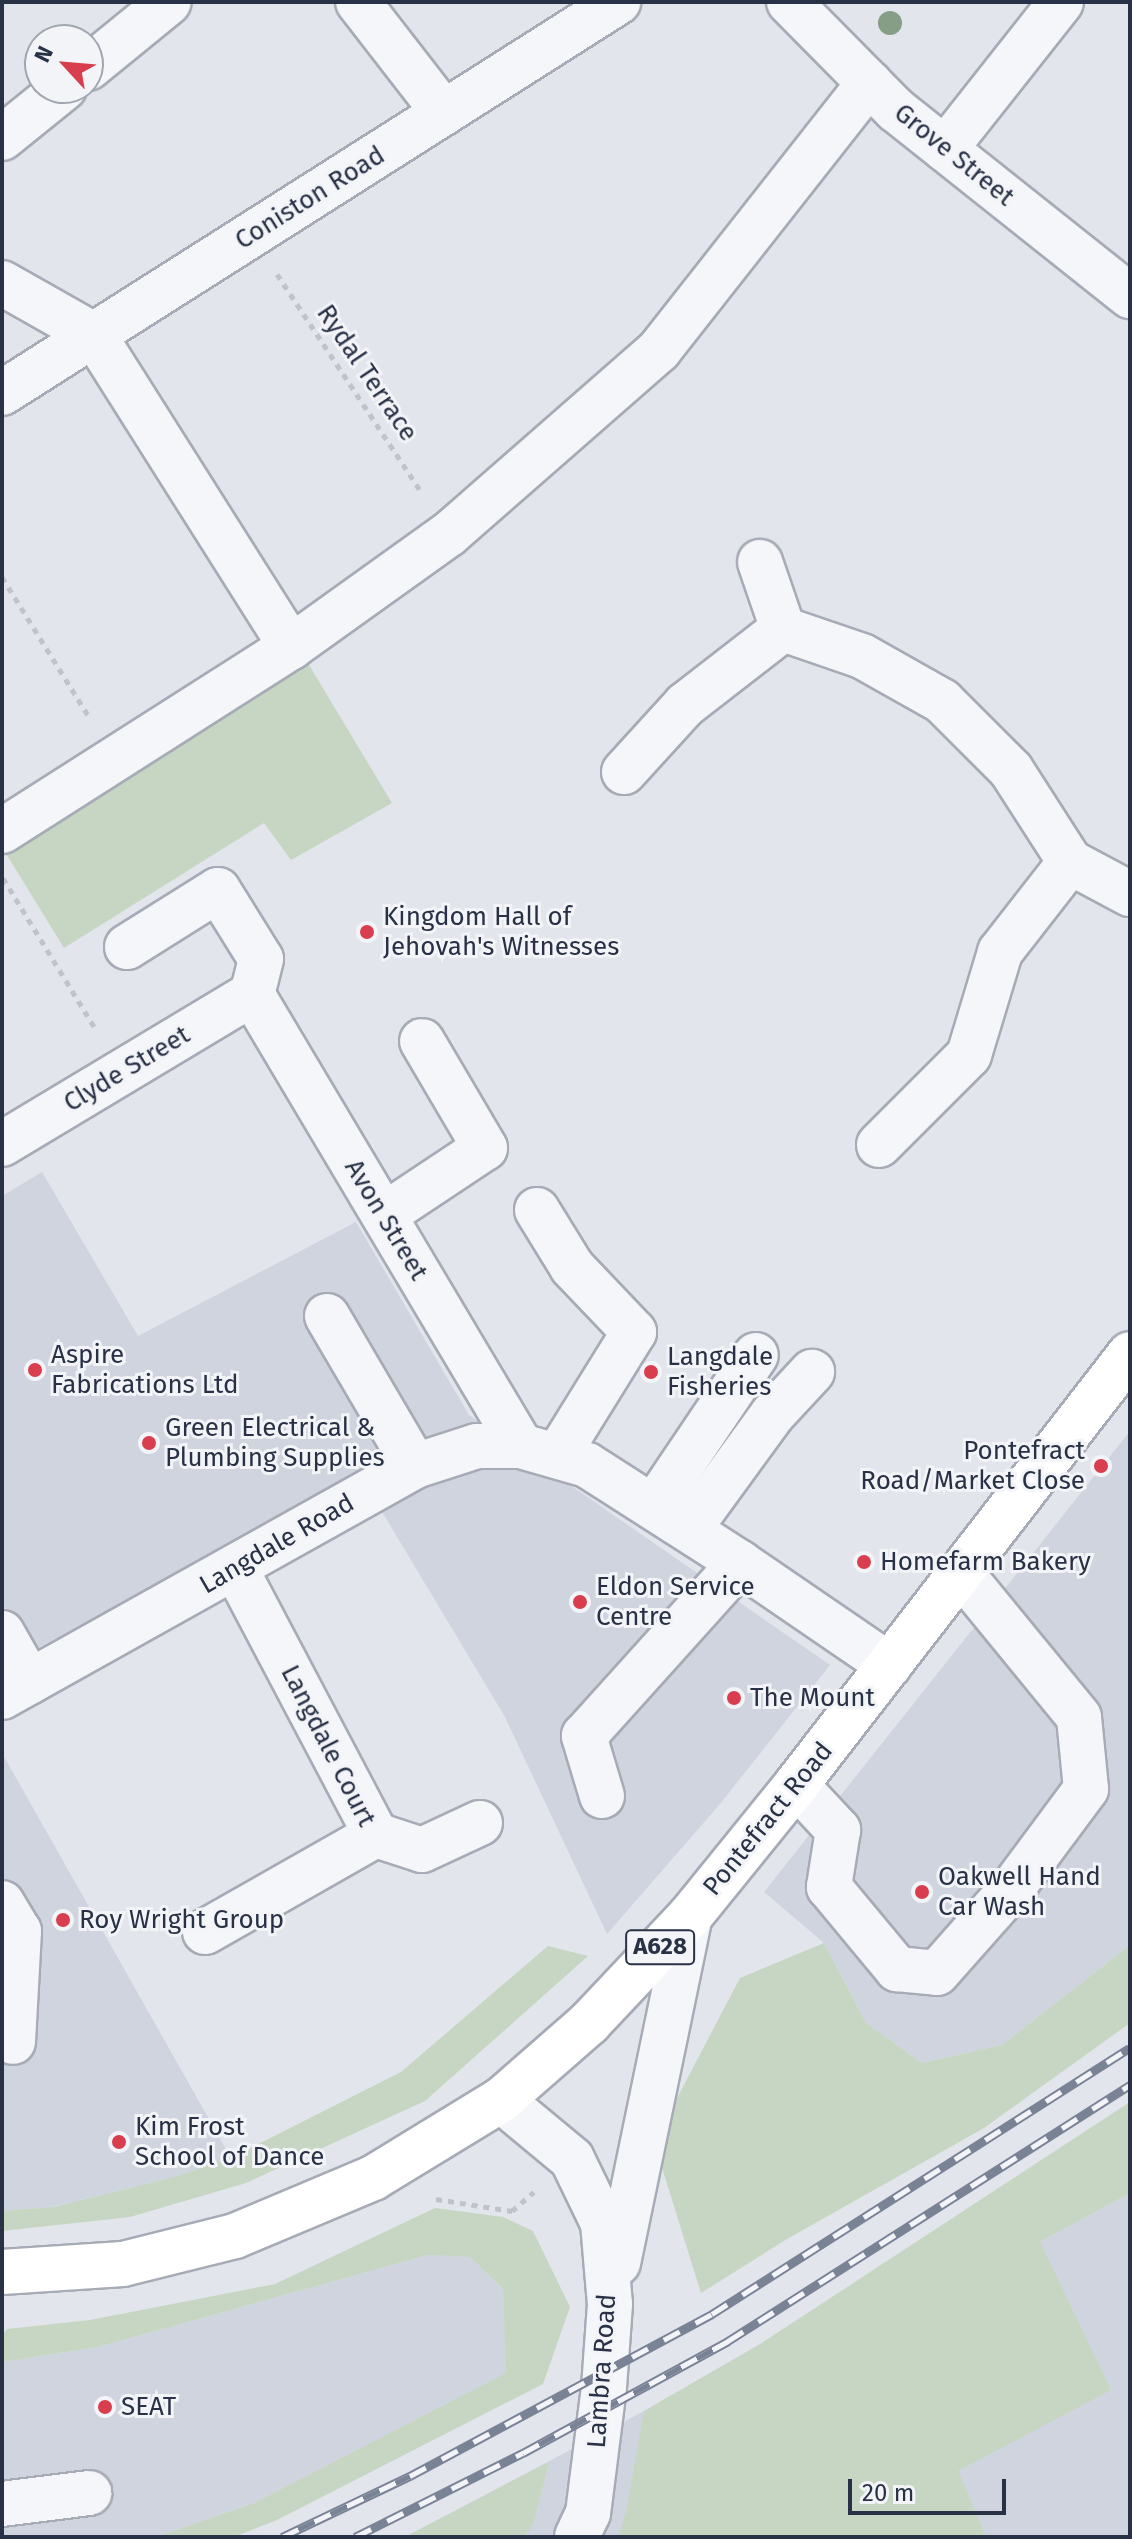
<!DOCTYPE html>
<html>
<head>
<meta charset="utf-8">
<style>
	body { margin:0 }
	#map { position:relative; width:1132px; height:2539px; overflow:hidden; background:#e2e5eb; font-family:"Fira Sans",sans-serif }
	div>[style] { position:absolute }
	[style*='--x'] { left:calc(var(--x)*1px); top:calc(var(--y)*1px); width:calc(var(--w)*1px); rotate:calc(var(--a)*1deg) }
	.built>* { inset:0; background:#d0d4de }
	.green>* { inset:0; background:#c6d6c2 }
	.path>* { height:5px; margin-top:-2.5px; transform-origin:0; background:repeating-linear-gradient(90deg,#c0c3ca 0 6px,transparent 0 12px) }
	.roads { filter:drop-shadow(2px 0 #a6abb6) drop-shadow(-2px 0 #a6abb6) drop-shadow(0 2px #a6abb6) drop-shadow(0 -2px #a6abb6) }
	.minor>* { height:44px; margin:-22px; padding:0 22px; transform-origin:22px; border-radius:22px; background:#f5f6f9 }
	.highway>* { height:44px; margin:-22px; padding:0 22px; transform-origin:22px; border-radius:22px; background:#fff }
	.rail>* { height:9px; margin-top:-4.5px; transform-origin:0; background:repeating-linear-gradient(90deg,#f2f4f8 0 18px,#7a8396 0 36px); box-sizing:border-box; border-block:2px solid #7a8396 }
	.trees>* { width:24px; height:24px; margin:-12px; border-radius:50%; background:#869d86 }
	.dots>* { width:22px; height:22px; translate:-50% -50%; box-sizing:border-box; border:4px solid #f2f4f8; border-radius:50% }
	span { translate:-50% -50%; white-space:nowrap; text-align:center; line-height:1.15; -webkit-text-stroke:6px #f2f4f8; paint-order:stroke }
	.shield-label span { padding:2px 6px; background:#f2f4f8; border:2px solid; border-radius:6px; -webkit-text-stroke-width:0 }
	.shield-label { font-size:24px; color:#283145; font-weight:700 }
	.street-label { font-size:26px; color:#283145 }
	.poi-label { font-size:26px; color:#283145 }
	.left { translate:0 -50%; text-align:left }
	.right { translate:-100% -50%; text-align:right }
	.frame { position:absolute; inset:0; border:4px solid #283145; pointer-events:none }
	.north { position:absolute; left:24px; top:24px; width:80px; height:80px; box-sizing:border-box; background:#f2f4f8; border:2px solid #a1a6b0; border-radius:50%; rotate:296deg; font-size:22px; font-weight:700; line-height:32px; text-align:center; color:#283145 }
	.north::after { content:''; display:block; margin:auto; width:28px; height:36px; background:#d93e4f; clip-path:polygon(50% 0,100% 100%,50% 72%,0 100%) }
	.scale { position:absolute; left:848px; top:2479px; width:158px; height:36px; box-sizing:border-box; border:4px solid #283145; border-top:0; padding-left:10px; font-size:24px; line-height:28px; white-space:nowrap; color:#283145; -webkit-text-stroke:6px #f2f4f8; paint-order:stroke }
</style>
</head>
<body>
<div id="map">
	<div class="built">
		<div style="clip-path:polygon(42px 1172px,138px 1336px,356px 1222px,469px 1415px,830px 1665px,720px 1804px,607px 1934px,505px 1717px,360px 1475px,30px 1652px,2px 1604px,2px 1196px)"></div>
		<div style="clip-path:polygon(1130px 1431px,1130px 1945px,1002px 2045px,922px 2063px,866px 2023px,824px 1943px,764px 1892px)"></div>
		<div style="clip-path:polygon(2px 1753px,231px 2158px,177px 2176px,52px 2207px,2px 2211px)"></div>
		<div style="clip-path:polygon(1130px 2193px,1130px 2537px,405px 2537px,644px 2411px,757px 2346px,1040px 2242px)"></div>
		<div style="clip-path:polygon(428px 2255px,470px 2257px,503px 2289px,507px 2373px,254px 2503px,155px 2537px,2px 2537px,2px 2362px,98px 2347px)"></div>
	</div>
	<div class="green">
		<div style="clip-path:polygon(306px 660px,392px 803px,291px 860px,264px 823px,64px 948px,2px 847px)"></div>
		<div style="clip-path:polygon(824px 1943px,866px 2023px,922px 2063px,1002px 2045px,1130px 1945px,1130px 2023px,984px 2128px,787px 2239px,701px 2293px,654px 2142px,740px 1978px)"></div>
		<div style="clip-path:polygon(548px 1946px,588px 1956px,425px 2101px,246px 2183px,130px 2217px,2px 2231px,2px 2211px,53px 2207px,177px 2176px,231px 2158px,401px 2072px)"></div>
		<div style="clip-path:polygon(1130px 2102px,1130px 2193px,1040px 2242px,1111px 2390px,958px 2471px,986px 2537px,618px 2537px,626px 2512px,644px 2411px,757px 2346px)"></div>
		<div style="clip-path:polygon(435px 2208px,503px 2217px,533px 2231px,570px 2307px,543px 2384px,277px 2520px,234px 2537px,155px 2537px,254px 2503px,506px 2373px,503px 2289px,470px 2257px,428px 2255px,98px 2347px,2px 2362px,2px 2335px,7px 2329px,90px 2320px,275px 2284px)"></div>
		<div style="clip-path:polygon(549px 2462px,533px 2524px,524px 2537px,405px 2537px)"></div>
	</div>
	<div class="path">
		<div style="--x:277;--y:274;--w:263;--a:56.5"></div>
		<div style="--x:2;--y:577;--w:165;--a:58.1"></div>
		<div style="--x:3;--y:878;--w:178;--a:58.5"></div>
		<div style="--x:436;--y:2199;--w:77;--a:9"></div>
		<div style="--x:512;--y:2211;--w:29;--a:-41"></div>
	</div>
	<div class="roads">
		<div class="minor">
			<div style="--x:358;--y:2;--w:140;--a:52.2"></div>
			<div style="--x:789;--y:2;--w:152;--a:45.3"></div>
			<div style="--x:896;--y:110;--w:299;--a:38.5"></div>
			<div style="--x:88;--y:68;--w:104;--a:-39.2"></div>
			<div style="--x:2;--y:138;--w:80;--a:-38.9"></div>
			<div style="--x:945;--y:149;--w:187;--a:-51.7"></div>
			<div style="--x:2;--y:283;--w:106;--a:29.5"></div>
			<div style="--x:94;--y:335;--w:369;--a:57.7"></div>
			<div style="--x:2;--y:393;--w:730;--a:-32.4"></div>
			<div style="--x:760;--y:562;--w:71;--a:71.1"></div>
			<div style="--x:624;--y:772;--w:91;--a:-47.7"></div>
			<div style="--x:685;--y:705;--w:124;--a:-37.8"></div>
			<div style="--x:783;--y:629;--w:83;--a:18.9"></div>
			<div style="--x:862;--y:656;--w:92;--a:29.4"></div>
			<div style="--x:942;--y:701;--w:98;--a:45"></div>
			<div style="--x:1011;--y:770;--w:109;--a:57.3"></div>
			<div style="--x:1070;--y:862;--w:68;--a:28.1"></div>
			<div style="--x:2;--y:831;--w:343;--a:-32.5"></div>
			<div style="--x:291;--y:647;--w:194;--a:-35.6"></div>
			<div style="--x:449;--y:534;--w:279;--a:-41.2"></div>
			<div style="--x:659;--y:350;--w:340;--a:-51.8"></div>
			<div style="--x:127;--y:947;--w:107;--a:-32.1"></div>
			<div style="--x:218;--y:890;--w:81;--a:58.1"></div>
			<div style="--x:261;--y:959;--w:36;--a:104"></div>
			<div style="--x:252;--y:994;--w:526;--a:59.24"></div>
			<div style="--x:2;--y:1144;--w:292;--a:-31"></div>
			<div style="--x:879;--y:1145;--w:127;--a:-45"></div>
			<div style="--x:969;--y:1055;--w:108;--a:-73.2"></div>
			<div style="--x:1000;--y:952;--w:114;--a:-52.1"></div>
			<div style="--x:537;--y:1210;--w:67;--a:58.4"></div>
			<div style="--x:572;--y:1267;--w:90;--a:46.4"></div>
			<div style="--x:634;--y:1332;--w:146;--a:121.8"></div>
			<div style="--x:384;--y:1215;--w:121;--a:-33.6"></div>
			<div style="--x:485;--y:1148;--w:124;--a:-120.5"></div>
			<div style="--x:327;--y:1316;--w:174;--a:59.6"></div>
			<div style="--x:654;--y:1506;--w:182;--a:-56"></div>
			<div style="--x:689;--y:1529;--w:141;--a:-53.9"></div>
			<div style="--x:772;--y:1415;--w:59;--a:-47.1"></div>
			<div style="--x:2;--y:1633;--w:56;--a:60.3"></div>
			<div style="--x:2;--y:1697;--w:473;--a:-29.2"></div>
			<div style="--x:415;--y:1466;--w:65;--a:-17.9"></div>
			<div style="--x:477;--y:1446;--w:44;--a:0"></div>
			<div style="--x:521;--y:1446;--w:69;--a:16.1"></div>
			<div style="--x:587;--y:1465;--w:182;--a:32.6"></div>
			<div style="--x:740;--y:1563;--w:181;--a:34.4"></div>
			<div style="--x:796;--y:1785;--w:62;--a:47"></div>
			<div style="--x:838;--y:1830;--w:58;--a:99"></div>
			<div style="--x:829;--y:1887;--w:107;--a:50.3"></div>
			<div style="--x:897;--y:1969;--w:40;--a:5.7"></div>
			<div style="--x:937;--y:1973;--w:116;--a:-48.5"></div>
			<div style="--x:1014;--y:1886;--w:121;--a:-53.4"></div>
			<div style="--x:1086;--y:1789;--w:72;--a:-95.6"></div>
			<div style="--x:1079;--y:1717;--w:186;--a:-129.3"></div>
			<div style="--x:602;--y:1796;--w:63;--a:-106.7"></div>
			<div style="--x:584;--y:1736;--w:233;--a:-48"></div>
			<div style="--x:376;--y:1835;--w:48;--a:18.1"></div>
			<div style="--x:422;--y:1850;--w:64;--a:-25"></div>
			<div style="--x:2;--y:1903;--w:33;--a:59"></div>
			<div style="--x:19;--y:1931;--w:111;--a:93.1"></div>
			<div style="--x:205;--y:1932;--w:197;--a:-29.6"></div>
			<div style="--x:376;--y:1835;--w:301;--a:-117.8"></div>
			<div style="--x:501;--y:2100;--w:92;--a:39.7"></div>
			<div style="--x:572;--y:2159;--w:71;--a:64.2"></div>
			<div style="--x:603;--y:2223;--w:81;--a:85.1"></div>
			<div style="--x:610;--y:2304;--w:83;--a:94.1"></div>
			<div style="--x:604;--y:2387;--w:127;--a:97.2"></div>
			<div style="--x:588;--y:2513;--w:26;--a:115"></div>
			<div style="--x:618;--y:2263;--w:354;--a:-78.3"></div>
			<div style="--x:2;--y:2504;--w:88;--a:-7.2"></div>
		</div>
		<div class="highway">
			<div style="--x:2;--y:2272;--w:121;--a:-3.8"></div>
			<div style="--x:123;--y:2264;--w:115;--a:-14"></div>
			<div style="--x:235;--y:2236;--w:150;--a:-22.8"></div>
			<div style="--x:373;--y:2178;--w:150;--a:-31.4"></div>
			<div style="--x:501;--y:2100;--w:117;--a:-41.2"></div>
			<div style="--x:589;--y:2023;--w:147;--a:-46.7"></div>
			<div style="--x:690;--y:1916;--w:169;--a:-51"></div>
			<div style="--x:796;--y:1785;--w:545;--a:-52.23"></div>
		</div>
	</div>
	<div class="rail">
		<div style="--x:282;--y:2537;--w:142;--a:-25.5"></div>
		<div style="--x:410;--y:2476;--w:343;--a:-28.2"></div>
		<div style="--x:712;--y:2314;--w:495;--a:-32.5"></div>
		<div style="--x:355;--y:2537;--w:188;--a:-26.6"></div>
		<div style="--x:523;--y:2453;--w:234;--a:-28.6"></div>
		<div style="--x:728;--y:2341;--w:477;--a:-32.5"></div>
	</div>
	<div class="trees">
		<div style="left:890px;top:23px"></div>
	</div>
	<div class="dots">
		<div style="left:367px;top:932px;background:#d93e4f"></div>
		<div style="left:35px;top:1370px;background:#d93e4f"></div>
		<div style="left:651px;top:1372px;background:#d93e4f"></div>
		<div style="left:149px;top:1443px;background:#d93e4f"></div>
		<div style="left:1101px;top:1466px;background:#d93e4f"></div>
		<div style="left:864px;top:1562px;background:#d93e4f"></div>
		<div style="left:580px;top:1602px;background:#d93e4f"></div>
		<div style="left:734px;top:1698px;background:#d93e4f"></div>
		<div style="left:922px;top:1892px;background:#d93e4f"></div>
		<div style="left:63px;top:1920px;background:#d93e4f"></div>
		<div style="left:119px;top:2142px;background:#d93e4f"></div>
		<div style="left:105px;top:2407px;background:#d93e4f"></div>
	</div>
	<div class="shield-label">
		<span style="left:660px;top:1947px">A628</span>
	</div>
	<div class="street-label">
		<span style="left:954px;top:155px;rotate:39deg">Grove Street</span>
		<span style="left:310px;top:198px;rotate:-32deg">Coniston Road</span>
		<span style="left:367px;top:373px;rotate:56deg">Rydal Terrace</span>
		<span style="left:127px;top:1069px;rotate:-31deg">Clyde Street</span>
		<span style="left:386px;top:1220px;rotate:59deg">Avon Street</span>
		<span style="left:277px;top:1544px;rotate:-30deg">Langdale Road</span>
		<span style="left:328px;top:1746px;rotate:63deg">Langdale Court</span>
		<span style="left:768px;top:1819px;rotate:-51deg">Pontefract Road</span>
		<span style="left:602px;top:2371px;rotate:-86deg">Lambra Road</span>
	</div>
	<div class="poi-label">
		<span class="left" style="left:383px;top:932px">Kingdom Hall of<br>Jehovah's Witnesses</span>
		<span class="left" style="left:51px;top:1370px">Aspire<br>Fabrications Ltd</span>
		<span class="left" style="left:667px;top:1372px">Langdale<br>Fisheries</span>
		<span class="left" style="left:165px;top:1443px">Green Electrical &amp;<br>Plumbing Supplies</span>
		<span class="right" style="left:1085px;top:1466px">Pontefract<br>Road/Market Close</span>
		<span class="left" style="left:880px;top:1562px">Homefarm Bakery</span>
		<span class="left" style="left:596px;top:1602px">Eldon Service<br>Centre</span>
		<span class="left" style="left:750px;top:1698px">The Mount</span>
		<span class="left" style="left:938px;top:1892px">Oakwell Hand<br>Car Wash</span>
		<span class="left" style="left:79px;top:1920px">Roy Wright Group</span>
		<span class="left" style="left:135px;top:2142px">Kim Frost<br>School of Dance</span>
		<span class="left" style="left:121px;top:2407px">SEAT</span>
	</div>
	<div class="frame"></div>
	<div class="north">N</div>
	<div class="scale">20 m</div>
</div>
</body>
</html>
